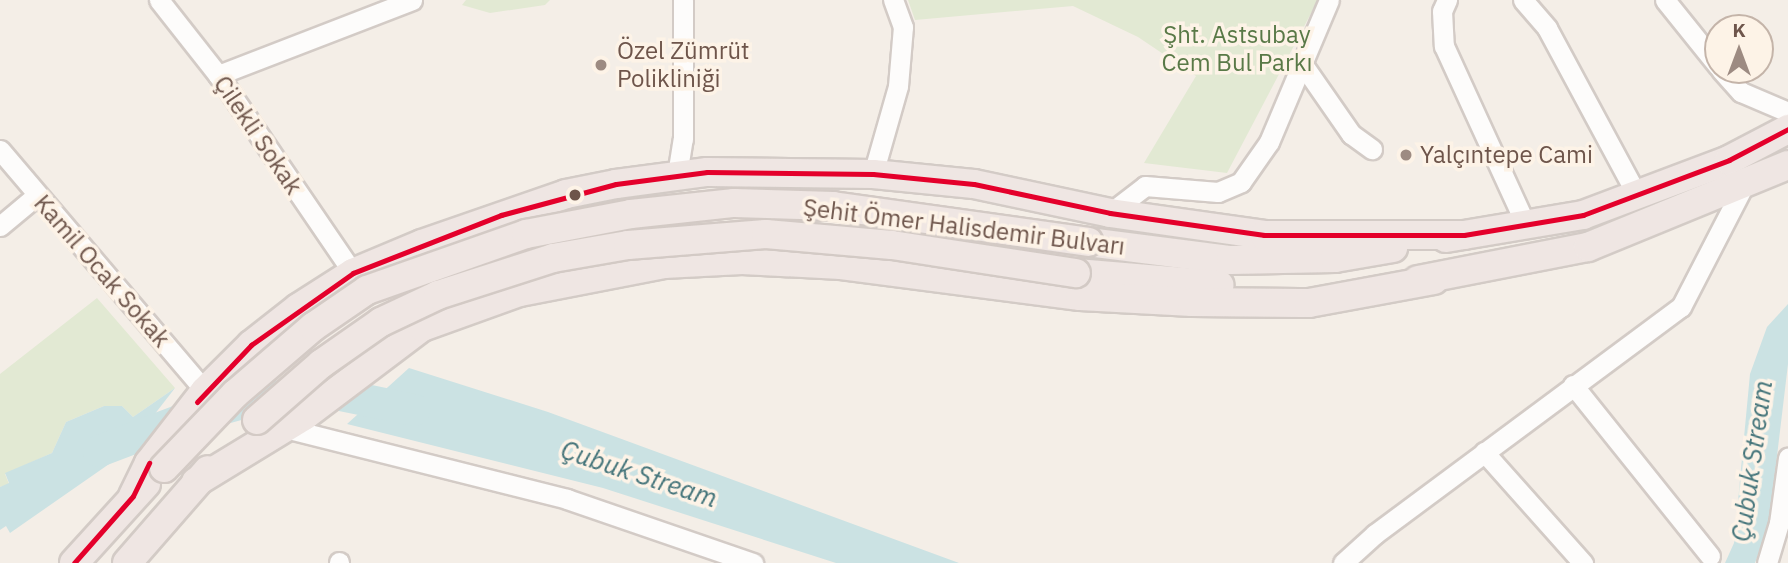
<!DOCTYPE html>
<html>
<head>
<meta charset="utf-8">
<style>
	body { margin:0 }
	#map { position:relative; width:1788px; height:563px; overflow:hidden; background:#f4eee7; font-family:"IBM Plex Sans",sans-serif }
	div>[style] { position:absolute }
	[style*='--x'] { left:calc(var(--x)*1px); top:calc(var(--y)*1px); width:calc(var(--w)*1px); rotate:calc(var(--a)*1deg) }
	.green>* { inset:0; background:#e2e9d3 }
	.water>* { inset:0; background:#cbe2e3 }
	.river>* { height:32px; margin:-16px; padding:0 16px; transform-origin:16px; border-radius:16px; background:#cbe2e3 }
	.roads { filter:drop-shadow(2px 0 #d3cbc6) drop-shadow(-2px 0 #d3cbc6) drop-shadow(0 2px #d3cbc6) drop-shadow(0 -2px #d3cbc6) }
	.minor>* { height:19px; margin:-9.5px; padding:0 9.5px; transform-origin:9.5px; border-radius:9.5px; background:#fdfcfb }
	.highway>* { height:28px; margin:-14px; padding:0 14px; transform-origin:14px; border-radius:14px; background:#efe6e3 }
	.bridges { filter:drop-shadow(2px 0 #d3cac5) drop-shadow(-2px 0 #d3cac5) drop-shadow(0 2px #d3cac5) drop-shadow(0 -2px #d3cac5) }
	.highway-bridge>* { height:28px; margin:-14px; padding:0 14px; transform-origin:14px; border-radius:14px; background:#efe6e3 }
	.bus-1>* { height:5px; margin:-2.5px; padding:0 2.5px; transform-origin:2.5px; border-radius:2.5px; background:#e4002b }
	.dots>* { width:19px; height:19px; translate:-50% -50%; box-sizing:border-box; border:4px solid #fdf3e7; border-radius:50% }
	span { translate:-50% -50%; white-space:nowrap; text-align:center; line-height:1.15; -webkit-text-stroke:7px #fdf3e7; paint-order:stroke }
	.park-label { font-size:24px; color:#597947 }
	.poi-label { font-size:24px; color:#6e554b }
	.left { translate:0 -50%; text-align:left }
	.street-label { font-size:24px; color:#6e554b }
	.water-label { font-size:26px; color:#44747a; font-style:italic }
	.north { position:absolute; left:1704px; top:14px; width:70px; height:70px; box-sizing:border-box; background:#fdf3e7; border:2px solid #c4b4a9; border-radius:50%; rotate:0deg; font-size:19px; font-weight:700; line-height:28px; text-align:center; color:#6e554b }
	.north::after { content:''; display:block; margin:auto; width:24px; height:32px; background:#9d8b82; clip-path:polygon(50% 0,100% 100%,50% 72%,0 100%) }
</style>
</head>
<body>
<div id="map">
	<div class="green">
		<div style="clip-path:polygon(466px 0,550px 0,545px 5px,490px 13px,462px 5px)"></div>
		<div style="clip-path:polygon(908px 0,1318px 0,1227px 173px,1144px 163px,1196px 76px,1138px 37px,1073px 6px,915px 20px)"></div>
		<div style="clip-path:polygon(97px 298px,175px 388px,133px 417px,122px 406px,104px 406px,66px 422px,52px 453px,5px 474px,9px 484px,0 487px,0 374px)"></div>
	</div>
	<div class="water">
		<div style="clip-path:polygon(1788px 304px,1788px 364px,1769px 523px,1755px 563px,1725px 563px,1734px 543px,1750px 374px,1767px 327px)"></div>
		<div style="clip-path:polygon(409px 368px,548px 412px,959px 563px,836px 563px,603px 488px,347px 424px)"></div>
		<div style="clip-path:polygon(175px 388px,130px 446px,112px 462px,10px 533px,6px 526px,0 530px,0 487px,9px 483px,5px 473px,52px 453px,66px 422px,104px 406px,122px 406px,133px 417px)"></div>
	</div>
	<div class="river">
		<div style="--x:99;--y:451;--w:88;--a:-20.7"></div>
		<div style="--x:181;--y:420;--w:87;--a:-15.3"></div>
		<div style="--x:265;--y:397;--w:71;--a:-2.4"></div>
		<div style="--x:336;--y:394;--w:80;--a:11.6"></div>
	</div>
	<div class="roads">
		<div class="minor">
			<div style="--x:159;--y:0;--w:95;--a:51.8"></div>
			<div style="--x:218;--y:75;--w:240;--a:55.7"></div>
			<div style="--x:1447;--y:0;--w:12;--a:114"></div>
			<div style="--x:1442;--y:11;--w:35;--a:87"></div>
			<div style="--x:1444;--y:46;--w:197;--a:65.4"></div>
			<div style="--x:1523;--y:0;--w:37;--a:49"></div>
			<div style="--x:1547;--y:28;--w:190;--a:61.7"></div>
			<div style="--x:1665;--y:0;--w:85;--a:51.2"></div>
			<div style="--x:1301;--y:62;--w:88;--a:55.2"></div>
			<div style="--x:1351;--y:134;--w:26;--a:36"></div>
			<div style="--x:1721;--y:70;--w:30;--a:48"></div>
			<div style="--x:1741;--y:92;--w:51;--a:23.1"></div>
			<div style="--x:218;--y:75;--w:208;--a:-21.1"></div>
			<div style="--x:0;--y:150;--w:316;--a:49.6"></div>
			<div style="--x:873;--y:174;--w:91;--a:-74.1"></div>
			<div style="--x:898;--y:86;--w:59;--a:-85.2"></div>
			<div style="--x:903;--y:27;--w:29;--a:-110"></div>
			<div style="--x:677;--y:175;--w:36;--a:-81"></div>
			<div style="--x:683;--y:139;--w:139;--a:-90"></div>
			<div style="--x:1110;--y:213;--w:44;--a:-37.6"></div>
			<div style="--x:1145;--y:186;--w:73;--a:4.7"></div>
			<div style="--x:1218;--y:192;--w:25;--a:-23"></div>
			<div style="--x:1241;--y:182;--w:49;--a:-55"></div>
			<div style="--x:1269;--y:142;--w:154;--a:-67.1"></div>
			<div style="--x:0;--y:226;--w:47;--a:-39.8"></div>
			<div style="--x:1573;--y:385;--w:219;--a:51.3"></div>
			<div style="--x:285;--y:428;--w:291;--a:14.1"></div>
			<div style="--x:567;--y:499;--w:197;--a:19"></div>
			<div style="--x:1484;--y:452;--w:149;--a:48.3"></div>
			<div style="--x:339;--y:563;--w:1;--a:-90"></div>
			<div style="--x:1343;--y:563;--w:43;--a:-42.2"></div>
			<div style="--x:1375;--y:534;--w:381;--a:-36.6"></div>
			<div style="--x:1681;--y:307;--w:137;--a:-62.7"></div>
			<div style="--x:1767;--y:563;--w:42;--a:-73.3"></div>
			<div style="--x:1779;--y:523;--w:66;--a:-82.1"></div>
		</div>
		<div class="highway">
			<div style="--x:1446;--y:238;--w:139;--a:-9.5"></div>
			<div style="--x:1583;--y:215;--w:156;--a:-20.6"></div>
			<div style="--x:1729;--y:160;--w:67;--a:-27.7"></div>
			<div style="--x:1088;--y:242;--w:144;--a:7.2"></div>
			<div style="--x:1231;--y:260;--w:104;--a:-1.1"></div>
			<div style="--x:1335;--y:258;--w:59;--a:-9.8"></div>
			<div style="--x:1076;--y:273;--w:144;--a:4.8"></div>
			<div style="--x:1418;--y:280;--w:173;--a:-11"></div>
			<div style="--x:1588;--y:247;--w:216;--a:-22.3"></div>
			<div style="--x:196;--y:482;--w:127;--a:-31.4"></div>
			<div style="--x:304;--y:416;--w:148;--a:-37"></div>
			<div style="--x:422;--y:327;--w:104;--a:-19.7"></div>
			<div style="--x:520;--y:292;--w:147;--a:-11"></div>
			<div style="--x:664;--y:264;--w:78;--a:-2.9"></div>
			<div style="--x:742;--y:260;--w:99;--a:2.9"></div>
			<div style="--x:841;--y:265;--w:241;--a:7.4"></div>
			<div style="--x:1080;--y:296;--w:112;--a:3.1"></div>
			<div style="--x:1192;--y:302;--w:117;--a:0.5"></div>
			<div style="--x:1309;--y:303;--w:127;--a:-10.4"></div>
			<div style="--x:133;--y:496;--w:37;--a:-64"></div>
			<div style="--x:149;--y:463;--w:91;--a:-52.1"></div>
			<div style="--x:205;--y:391;--w:65;--a:-45"></div>
			<div style="--x:251;--y:345;--w:60;--a:-38.2"></div>
			<div style="--x:298;--y:308;--w:65;--a:-32.5"></div>
			<div style="--x:353;--y:273;--w:75;--a:-22.8"></div>
			<div style="--x:422;--y:244;--w:152;--a:-19.1"></div>
			<div style="--x:566;--y:194;--w:51;--a:-11.3"></div>
			<div style="--x:616;--y:184;--w:92;--a:-7.5"></div>
			<div style="--x:707;--y:172;--w:166;--a:0.7"></div>
			<div style="--x:873;--y:174;--w:101;--a:5.7"></div>
			<div style="--x:974;--y:184;--w:139;--a:12"></div>
			<div style="--x:1110;--y:213;--w:156;--a:8.1"></div>
			<div style="--x:1264;--y:235;--w:200;--a:0"></div>
			<div style="--x:74;--y:563;--w:107;--a:-47.7"></div>
			<div style="--x:127;--y:563;--w:123;--a:-48.9"></div>
		</div>
	</div>
	<div class="bridges">
		<div class="highway-bridge">
			<div style="--x:257;--y:420;--w:85;--a:-41.2"></div>
			<div style="--x:321;--y:364;--w:73;--a:-35"></div>
			<div style="--x:381;--y:322;--w:63;--a:-25.3"></div>
			<div style="--x:438;--y:295;--w:121;--a:-17.8"></div>
			<div style="--x:553;--y:258;--w:76;--a:-9.8"></div>
			<div style="--x:628;--y:245;--w:138;--a:-4.6"></div>
			<div style="--x:766;--y:234;--w:126;--a:5"></div>
			<div style="--x:892;--y:245;--w:186;--a:8.7"></div>
			<div style="--x:164;--y:468;--w:103;--a:-46.2"></div>
			<div style="--x:235;--y:394;--w:103;--a:-40.7"></div>
			<div style="--x:313;--y:327;--w:65;--a:-34.4"></div>
			<div style="--x:367;--y:290;--w:169;--a:-19.4"></div>
			<div style="--x:526;--y:234;--w:107;--a:-10.8"></div>
			<div style="--x:631;--y:214;--w:104;--a:-6.1"></div>
			<div style="--x:734;--y:203;--w:99;--a:1.7"></div>
			<div style="--x:833;--y:206;--w:258;--a:8"></div>
		</div>
	</div>
	<div class="bus-1">
		<div style="--x:197;--y:402;--w:79;--a:-46.5"></div>
		<div style="--x:251;--y:345;--w:125;--a:-35.2"></div>
		<div style="--x:353;--y:273;--w:159;--a:-21.4"></div>
		<div style="--x:501;--y:215;--w:119;--a:-15.1"></div>
		<div style="--x:616;--y:184;--w:92;--a:-7.5"></div>
		<div style="--x:707;--y:172;--w:166;--a:0.7"></div>
		<div style="--x:873;--y:174;--w:101;--a:5.7"></div>
		<div style="--x:974;--y:184;--w:139;--a:12"></div>
		<div style="--x:1110;--y:213;--w:156;--a:8.1"></div>
		<div style="--x:1264;--y:235;--w:200;--a:0"></div>
		<div style="--x:1464;--y:235;--w:121;--a:-9.5"></div>
		<div style="--x:1583;--y:215;--w:156;--a:-20.6"></div>
		<div style="--x:1729;--y:160;--w:67;--a:-27.7"></div>
		<div style="--x:74;--y:563;--w:89;--a:-48.6"></div>
		<div style="--x:133;--y:496;--w:37;--a:-64"></div>
	</div>
	<div class="dots">
		<div style="left:601px;top:65px;background:#9d8b82"></div>
		<div style="left:1406px;top:155px;background:#9d8b82"></div>
		<div style="left:575px;top:195px;background:#6e554b"></div>
	</div>
	<div class="park-label">
		<span style="left:1237px;top:49px">Şht. Astsubay<br>Cem Bul Parkı</span>
	</div>
	<div class="poi-label">
		<span class="left" style="left:617px;top:65px">Özel Zümrüt<br>Polikliniği</span>
		<span class="left" style="left:1420px;top:155px">Yalçıntepe Cami</span>
	</div>
	<div class="street-label">
		<span style="left:258px;top:135px;rotate:56deg">Çilekli Sokak</span>
		<span style="left:964px;top:227px;rotate:7deg">Şehit Ömer Halisdemir Bulvarı</span>
		<span style="left:102px;top:271px;rotate:49deg">Kamil Ocak Sokak</span>
	</div>
	<div class="water-label">
		<span style="left:1752px;top:461px;rotate:-82deg">Çubuk Stream</span>
		<span style="left:639px;top:474px;rotate:18deg">Çubuk Stream</span>
	</div>
	<div class="north">K</div>
</div>
</body>
</html>
